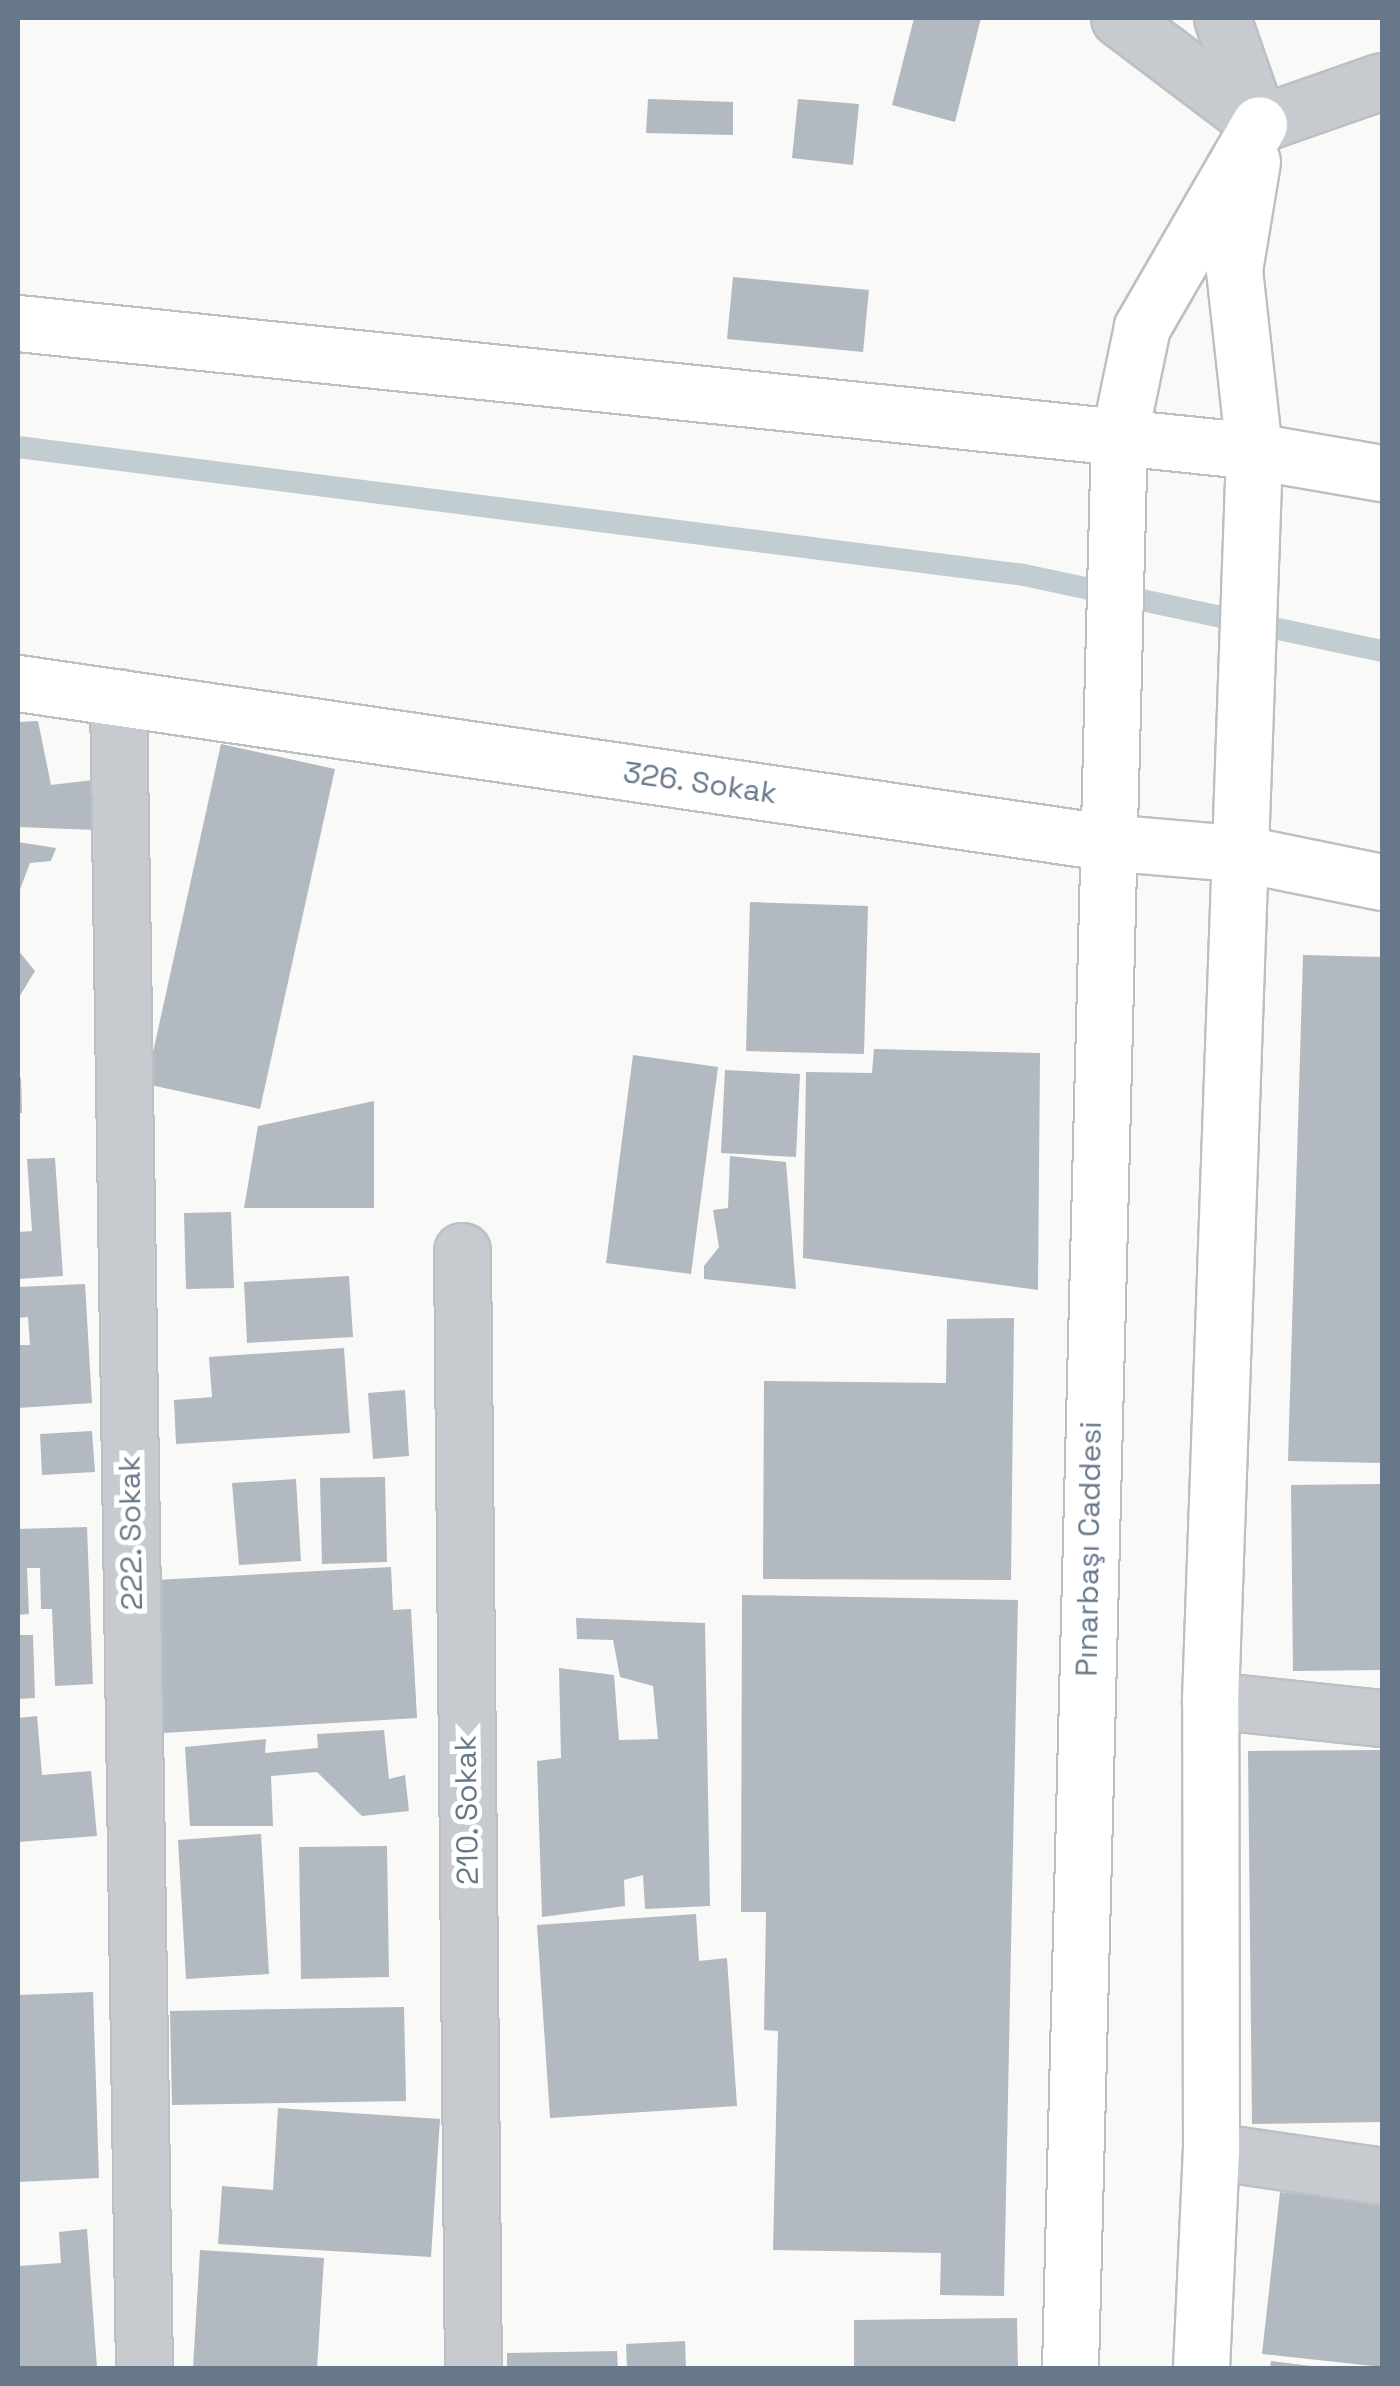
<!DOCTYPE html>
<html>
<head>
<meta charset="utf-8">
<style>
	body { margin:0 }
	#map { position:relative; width:1400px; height:2386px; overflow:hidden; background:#f9f9f7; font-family:"Space Grotesk",sans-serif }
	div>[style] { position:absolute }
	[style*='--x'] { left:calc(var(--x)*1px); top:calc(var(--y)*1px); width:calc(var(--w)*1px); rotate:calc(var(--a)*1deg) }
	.stream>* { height:22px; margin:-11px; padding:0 11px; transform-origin:11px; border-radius:11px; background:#c2cdd2 }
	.building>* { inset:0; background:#b2b9c0 }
	.roads { filter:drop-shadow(2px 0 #bbc0c5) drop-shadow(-2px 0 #bbc0c5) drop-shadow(0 2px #bbc0c5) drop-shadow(0 -2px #bbc0c5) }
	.street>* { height:55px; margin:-27.5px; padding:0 27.5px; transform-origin:27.5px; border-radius:27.5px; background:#c7cbcf }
	.secondary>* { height:55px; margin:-27.5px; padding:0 27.5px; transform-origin:27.5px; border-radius:27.5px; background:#fff }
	span { translate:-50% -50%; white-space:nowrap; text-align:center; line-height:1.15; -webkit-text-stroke:10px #fff; paint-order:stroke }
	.street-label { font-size:30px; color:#66788a }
	.frame { position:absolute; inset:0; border:20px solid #66788a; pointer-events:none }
</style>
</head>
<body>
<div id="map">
	<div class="stream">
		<div style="--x:18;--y:447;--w:1014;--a:7.25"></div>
		<div style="--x:1024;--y:575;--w:366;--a:12"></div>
	</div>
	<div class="building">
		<div style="clip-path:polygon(914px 18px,981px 18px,955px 122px,892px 105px)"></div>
		<div style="clip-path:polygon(648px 99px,733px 102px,733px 135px,646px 133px)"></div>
		<div style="clip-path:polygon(798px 99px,859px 104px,853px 165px,792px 158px)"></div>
		<div style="clip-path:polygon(733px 277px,869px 290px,863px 352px,727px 339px)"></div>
		<div style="clip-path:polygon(38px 721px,51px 785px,93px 780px,96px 830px,18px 827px,18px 722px)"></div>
		<div style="clip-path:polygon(221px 744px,335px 769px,260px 1109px,146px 1084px)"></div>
		<div style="clip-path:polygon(18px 842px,56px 848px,51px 861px,30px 863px,18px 895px)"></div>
		<div style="clip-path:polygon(750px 902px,868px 906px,864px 1054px,746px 1051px)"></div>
		<div style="clip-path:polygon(18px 950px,35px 971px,18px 999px)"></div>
		<div style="clip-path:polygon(1303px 955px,1382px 957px,1382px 1463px,1288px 1461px)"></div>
		<div style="clip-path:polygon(874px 1049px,1040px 1053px,1038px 1290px,803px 1258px,806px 1072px,872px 1073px)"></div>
		<div style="clip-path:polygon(633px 1055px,718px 1067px,691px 1274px,606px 1263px)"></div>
		<div style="clip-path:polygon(725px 1070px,800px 1074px,796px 1157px,721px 1153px)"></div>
		<div style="clip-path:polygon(18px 1078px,21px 1078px,22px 1113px,18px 1113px)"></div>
		<div style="clip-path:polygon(374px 1101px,374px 1208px,244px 1208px,258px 1126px)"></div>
		<div style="clip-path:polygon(730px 1156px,786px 1162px,796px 1289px,704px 1279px,704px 1266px,719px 1247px,713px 1210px,728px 1208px)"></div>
		<div style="clip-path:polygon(55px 1158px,63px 1276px,18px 1279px,18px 1232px,32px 1231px,27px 1159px)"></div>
		<div style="clip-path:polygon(231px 1212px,234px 1288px,186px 1289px,184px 1213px)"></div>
		<div style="clip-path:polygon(349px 1276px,353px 1337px,247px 1343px,244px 1282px)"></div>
		<div style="clip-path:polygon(85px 1284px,92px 1403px,18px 1408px,18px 1345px,30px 1345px,28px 1317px,18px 1318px,18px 1287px)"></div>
		<div style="clip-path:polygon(1014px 1318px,1011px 1580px,763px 1579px,764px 1381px,946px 1383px,947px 1319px)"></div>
		<div style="clip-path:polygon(344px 1348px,350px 1433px,176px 1444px,174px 1400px,212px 1397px,209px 1357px)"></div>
		<div style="clip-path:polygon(405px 1390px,409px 1456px,373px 1459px,368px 1393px)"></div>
		<div style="clip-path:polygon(92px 1431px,95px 1472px,42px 1475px,40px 1434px)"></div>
		<div style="clip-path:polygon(385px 1477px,387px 1562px,322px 1564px,320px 1478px)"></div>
		<div style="clip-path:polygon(296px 1479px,301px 1561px,239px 1565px,232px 1483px)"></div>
		<div style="clip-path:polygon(1382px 1484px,1382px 1670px,1293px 1671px,1291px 1485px)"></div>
		<div style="clip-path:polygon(87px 1527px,93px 1684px,55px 1686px,52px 1609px,41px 1609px,40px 1568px,27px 1568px,29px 1614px,18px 1615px,18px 1529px)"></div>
		<div style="clip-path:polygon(391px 1567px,393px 1610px,411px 1609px,417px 1718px,163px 1733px,156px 1580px)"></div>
		<div style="clip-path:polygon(742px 1595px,1018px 1600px,1004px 2296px,940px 2295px,941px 2253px,773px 2250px,778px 2031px,764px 2030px,766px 1912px,741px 1912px)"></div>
		<div style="clip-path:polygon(576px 1618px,705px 1623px,710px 1906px,645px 1909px,643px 1875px,624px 1880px,625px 1906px,542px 1917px,537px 1761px,561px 1758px,559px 1668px,614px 1675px,619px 1740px,658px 1739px,653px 1686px,620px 1677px,613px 1640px,577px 1639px)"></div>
		<div style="clip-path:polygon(18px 1635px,33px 1635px,35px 1698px,18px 1699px)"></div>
		<div style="clip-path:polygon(37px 1716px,42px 1775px,91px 1771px,97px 1836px,18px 1842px,18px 1718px)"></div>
		<div style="clip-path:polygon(384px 1730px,389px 1779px,405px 1775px,409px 1811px,362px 1816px,317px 1772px,271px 1776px,273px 1826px,190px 1826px,185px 1747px,266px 1739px,265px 1753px,318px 1748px,317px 1734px)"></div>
		<div style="clip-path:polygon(1382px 1750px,1382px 2122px,1252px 2124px,1248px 1751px)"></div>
		<div style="clip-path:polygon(261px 1834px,269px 1974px,186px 1979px,178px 1840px)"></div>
		<div style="clip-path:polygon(387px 1846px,389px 1977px,301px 1979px,299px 1847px)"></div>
		<div style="clip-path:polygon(696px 1914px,699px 1961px,727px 1958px,737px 2106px,550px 2118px,537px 1925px)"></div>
		<div style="clip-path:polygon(93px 1992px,99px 2178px,18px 2182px,18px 1995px)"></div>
		<div style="clip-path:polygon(404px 2007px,406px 2101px,172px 2105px,170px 2011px)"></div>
		<div style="clip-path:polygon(278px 2108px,440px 2119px,431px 2257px,218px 2244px,222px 2186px,273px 2190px)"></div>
		<div style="clip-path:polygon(1280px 2192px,1382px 2204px,1382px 2367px,1262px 2354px)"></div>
		<div style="clip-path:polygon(87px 2229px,97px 2368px,19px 2368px,18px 2266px,61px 2263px,59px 2232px)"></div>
		<div style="clip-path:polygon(200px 2250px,324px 2258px,317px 2368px,193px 2368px)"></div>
		<div style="clip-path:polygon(1017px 2318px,1018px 2368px,854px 2368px,854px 2320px)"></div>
		<div style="clip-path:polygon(685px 2341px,686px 2368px,627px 2368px,626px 2344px)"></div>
		<div style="clip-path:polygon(617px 2351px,618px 2368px,507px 2368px,507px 2353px)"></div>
		<div style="clip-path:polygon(1271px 2361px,1311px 2366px,1311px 2368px,1270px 2368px)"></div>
	</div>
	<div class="roads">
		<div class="street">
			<div style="--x:1119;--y:18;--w:176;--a:37.1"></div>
			<div style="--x:1222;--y:18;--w:112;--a:70.8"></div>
			<div style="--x:1259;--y:124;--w:130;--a:-19.3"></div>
			<div style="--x:118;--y:697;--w:1671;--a:89.11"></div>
			<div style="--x:462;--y:1251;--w:1117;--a:89.44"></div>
			<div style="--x:1210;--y:1700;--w:173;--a:6"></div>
			<div style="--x:1211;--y:2151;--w:173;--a:8.3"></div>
		</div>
		<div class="secondary">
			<div style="--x:18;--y:323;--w:1243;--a:5.91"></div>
			<div style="--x:1254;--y:451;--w:130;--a:9.8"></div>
			<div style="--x:18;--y:683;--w:1099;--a:8.32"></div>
			<div style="--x:1105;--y:842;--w:140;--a:4.9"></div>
			<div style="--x:1244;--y:854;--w:141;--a:11.5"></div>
			<div style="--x:1070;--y:2368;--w:1932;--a:-88.55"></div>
			<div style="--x:1119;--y:437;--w:112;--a:-78.2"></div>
			<div style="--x:1142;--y:327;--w:234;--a:-60"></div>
			<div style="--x:1201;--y:2368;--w:217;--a:-87.4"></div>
			<div style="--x:1211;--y:2151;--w:451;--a:-90.1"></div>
			<div style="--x:1210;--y:1700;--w:1250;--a:-87.98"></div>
			<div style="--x:1254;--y:451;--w:182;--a:-96.3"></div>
			<div style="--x:1234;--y:270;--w:110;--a:-80.6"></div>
		</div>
	</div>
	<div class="street-label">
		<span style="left:700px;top:783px;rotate:8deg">326. Sokak</span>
		<span style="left:131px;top:1533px;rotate:-91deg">222. Sokak</span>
		<span style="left:1089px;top:1549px;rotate:-89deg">Pınarbaşı Caddesi</span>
		<span style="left:467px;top:1810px;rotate:-91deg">210. Sokak</span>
	</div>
	<div class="frame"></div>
</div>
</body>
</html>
